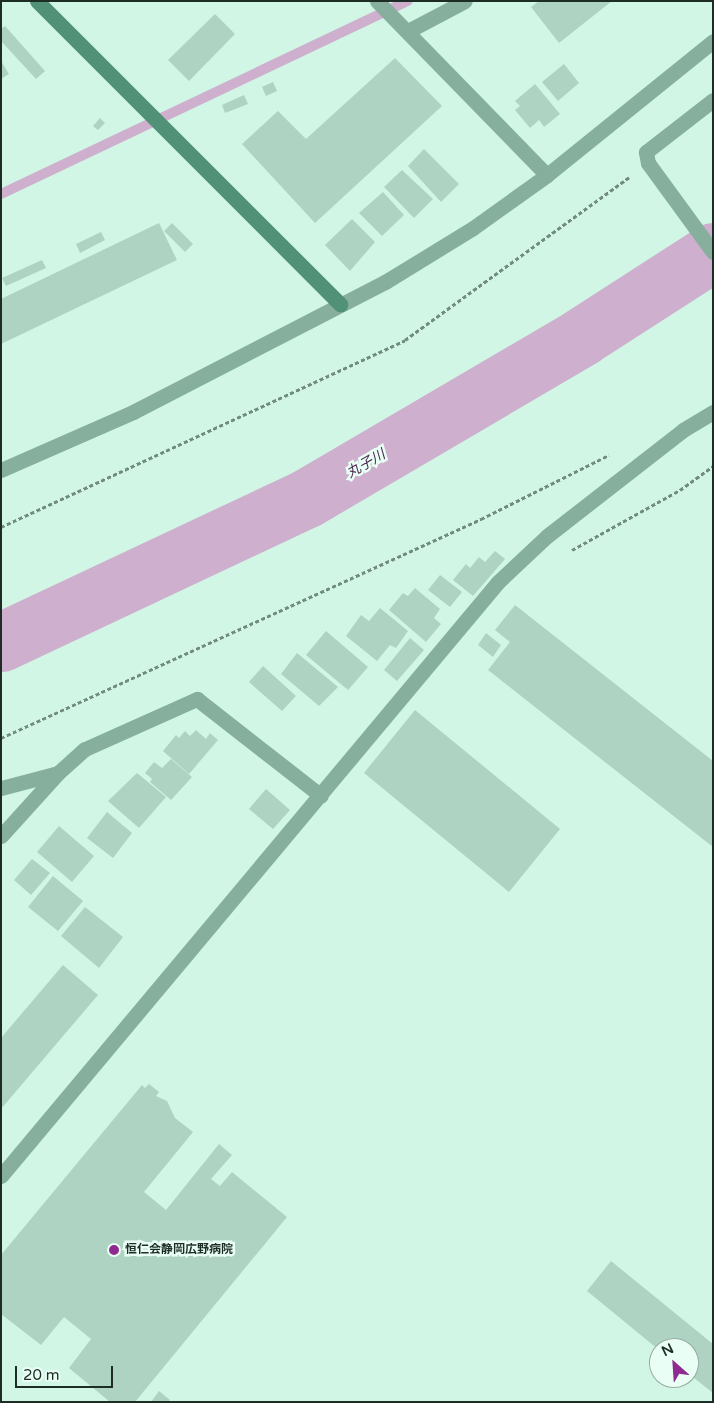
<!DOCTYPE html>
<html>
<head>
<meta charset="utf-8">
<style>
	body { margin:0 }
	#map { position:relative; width:714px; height:1403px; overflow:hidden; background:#d1f6e5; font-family:"Varela Round","Noto Sans JP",sans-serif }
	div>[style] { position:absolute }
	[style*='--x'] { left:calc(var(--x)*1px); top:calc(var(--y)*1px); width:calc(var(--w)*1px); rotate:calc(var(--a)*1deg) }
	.stream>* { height:10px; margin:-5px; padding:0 5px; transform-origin:5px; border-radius:5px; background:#ceafcd }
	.river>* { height:59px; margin:-29.5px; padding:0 29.5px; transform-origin:29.5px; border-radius:29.5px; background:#ceafcd }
	.building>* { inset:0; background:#afd3c3 }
	.path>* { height:3px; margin-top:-1.5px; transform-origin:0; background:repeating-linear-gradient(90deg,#728b80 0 4px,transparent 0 6.5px) }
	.street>* { height:15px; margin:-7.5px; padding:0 7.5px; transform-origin:7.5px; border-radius:7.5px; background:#86af9d }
	.secondary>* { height:15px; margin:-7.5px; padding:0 7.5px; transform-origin:7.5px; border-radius:7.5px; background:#519178 }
	.dots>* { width:14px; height:14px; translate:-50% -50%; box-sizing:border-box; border:2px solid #e9fff5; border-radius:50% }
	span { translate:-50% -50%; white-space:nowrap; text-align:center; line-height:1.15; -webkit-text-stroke:5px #e9fff5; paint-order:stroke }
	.poi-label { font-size:12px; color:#1e2c26; font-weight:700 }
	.left { translate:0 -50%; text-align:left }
	.water-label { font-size:14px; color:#4f274f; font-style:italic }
	.frame { position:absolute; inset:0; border:2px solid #1e2c26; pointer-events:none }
	.north { position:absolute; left:649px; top:1338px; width:50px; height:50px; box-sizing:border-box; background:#e9fff5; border:1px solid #98aba2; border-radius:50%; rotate:334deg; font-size:14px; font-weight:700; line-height:20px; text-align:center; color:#1e2c26 }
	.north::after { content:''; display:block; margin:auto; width:18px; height:22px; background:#902a90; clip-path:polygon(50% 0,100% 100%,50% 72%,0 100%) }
	.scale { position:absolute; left:15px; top:1366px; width:98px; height:22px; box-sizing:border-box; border:2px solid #1e2c26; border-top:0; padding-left:6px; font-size:15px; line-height:18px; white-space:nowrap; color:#1e2c26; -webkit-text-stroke:4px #e9fff5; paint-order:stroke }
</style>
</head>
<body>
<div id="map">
	<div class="stream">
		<div style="--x:1;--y:194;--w:450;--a:-25.4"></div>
	</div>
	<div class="river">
		<div style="--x:1;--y:642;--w:338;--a:-25.2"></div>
		<div style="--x:307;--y:498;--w:318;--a:-30.4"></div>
		<div style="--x:581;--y:337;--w:157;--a:-32.8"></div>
	</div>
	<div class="building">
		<div style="clip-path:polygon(539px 1px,612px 1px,559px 43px,531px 7px)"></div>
		<div style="clip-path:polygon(215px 14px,235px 34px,189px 81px,168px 60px)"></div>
		<div style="clip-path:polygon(5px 26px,45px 71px,36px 79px,1px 41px,1px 29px)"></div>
		<div style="clip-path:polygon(395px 58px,442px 106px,315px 223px,242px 144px,278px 111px,306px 139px)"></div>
		<div style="clip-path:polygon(1px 61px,9px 74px,1px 79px)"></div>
		<div style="clip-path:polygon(564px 64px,579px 83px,558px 101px,542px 82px)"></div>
		<div style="clip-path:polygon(273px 82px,277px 91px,266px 96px,262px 87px)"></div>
		<div style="clip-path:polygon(535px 84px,560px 114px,544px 127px,539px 120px,530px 128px,515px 110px,520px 106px,515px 101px)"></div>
		<div style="clip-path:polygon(244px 95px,248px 104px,225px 113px,222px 105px)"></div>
		<div style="clip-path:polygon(100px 118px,105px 123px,98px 130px,93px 126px)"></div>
		<div style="clip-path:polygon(424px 149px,459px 184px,441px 202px,408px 166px)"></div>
		<div style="clip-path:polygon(402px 170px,433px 199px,414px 218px,384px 187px)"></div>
		<div style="clip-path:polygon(383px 192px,404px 215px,382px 236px,359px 213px)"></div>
		<div style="clip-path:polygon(352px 219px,375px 242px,350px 271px,325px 245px)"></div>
		<div style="clip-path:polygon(159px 223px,177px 260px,1px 344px,1px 299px)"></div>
		<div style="clip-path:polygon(172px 223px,193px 244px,185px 252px,164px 231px)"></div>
		<div style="clip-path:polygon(101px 232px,105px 240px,80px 253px,76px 244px)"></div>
		<div style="clip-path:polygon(42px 260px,46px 268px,6px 286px,2px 278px)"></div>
		<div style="clip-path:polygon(495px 551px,505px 559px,473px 596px,453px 580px,466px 564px,470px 568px,479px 557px,485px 562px)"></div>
		<div style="clip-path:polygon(440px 575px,462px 592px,450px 607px,428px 590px)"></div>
		<div style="clip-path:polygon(415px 588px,440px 609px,434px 618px,441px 624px,426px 642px,389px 610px,403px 593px,408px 596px)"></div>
		<div style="clip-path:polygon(515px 605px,713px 761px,713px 847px,488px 670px,510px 642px,495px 630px)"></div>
		<div style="clip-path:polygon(380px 608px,408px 631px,396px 648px,390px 645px,377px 661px,346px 636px,361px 615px,369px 621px)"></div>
		<div style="clip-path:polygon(326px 631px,368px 667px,348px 690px,306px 655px)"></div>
		<div style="clip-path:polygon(486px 633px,501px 645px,493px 657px,478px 645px)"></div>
		<div style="clip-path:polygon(410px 638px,424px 650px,397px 681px,384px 670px)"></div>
		<div style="clip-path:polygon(297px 653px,338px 687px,319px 706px,281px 674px)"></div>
		<div style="clip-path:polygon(263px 666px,296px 696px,282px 711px,249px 682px)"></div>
		<div style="clip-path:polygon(415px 710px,560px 829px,509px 892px,364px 773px)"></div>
		<div style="clip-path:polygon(196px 730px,206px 739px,210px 733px,218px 740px,189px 774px,163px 751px,176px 735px,179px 738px,185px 731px,190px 736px)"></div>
		<div style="clip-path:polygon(171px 759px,192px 777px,171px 800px,150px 782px,152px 779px,145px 773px,154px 762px,162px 768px)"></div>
		<div style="clip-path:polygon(137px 773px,166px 797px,139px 828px,108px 801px)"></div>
		<div style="clip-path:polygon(266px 789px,290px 810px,273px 829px,249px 809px)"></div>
		<div style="clip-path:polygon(107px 812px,132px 833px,113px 858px,87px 838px)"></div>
		<div style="clip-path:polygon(59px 826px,94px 856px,72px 882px,37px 852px)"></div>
		<div style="clip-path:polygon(32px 859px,50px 873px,31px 895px,14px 880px)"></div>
		<div style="clip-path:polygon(53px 876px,83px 901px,58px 931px,28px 907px)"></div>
		<div style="clip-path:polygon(85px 907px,123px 937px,99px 968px,61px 936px)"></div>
		<div style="clip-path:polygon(63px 965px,98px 995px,1px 1109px,1px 1038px)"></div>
		<div style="clip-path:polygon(149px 1084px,159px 1092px,156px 1096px,167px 1101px,175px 1118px,193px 1132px,144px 1192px,166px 1210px,219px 1144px,232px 1155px,211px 1179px,220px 1186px,232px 1172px,287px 1217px,135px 1402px,110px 1402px,69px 1368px,91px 1339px,64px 1317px,41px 1345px,1px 1314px,1px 1255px,142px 1085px,145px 1088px)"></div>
		<div style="clip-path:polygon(611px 1261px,713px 1344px,713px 1393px,689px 1374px,689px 1348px,659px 1350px,587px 1291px)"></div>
		<div style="clip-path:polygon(159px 1391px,170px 1400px,168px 1402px,151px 1402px)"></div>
	</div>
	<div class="path">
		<div style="--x:1;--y:527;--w:445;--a:-24.8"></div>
		<div style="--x:405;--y:340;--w:277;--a:-36"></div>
		<div style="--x:572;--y:550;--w:124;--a:-29.1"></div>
		<div style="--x:680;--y:490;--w:41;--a:-36"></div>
		<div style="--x:1;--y:738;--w:528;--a:-24.52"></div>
		<div style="--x:481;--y:519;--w:143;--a:-26.6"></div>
	</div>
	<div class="street">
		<div style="--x:377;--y:1;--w:243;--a:45.7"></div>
		<div style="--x:408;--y:31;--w:64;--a:-27.8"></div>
		<div style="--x:713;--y:100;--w:85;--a:142.2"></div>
		<div style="--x:646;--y:152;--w:11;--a:80"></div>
		<div style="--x:648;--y:163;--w:110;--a:53.9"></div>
		<div style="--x:1;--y:470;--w:144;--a:-23.7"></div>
		<div style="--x:133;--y:412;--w:284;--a:-27.3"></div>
		<div style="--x:385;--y:282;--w:103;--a:-31.5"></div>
		<div style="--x:473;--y:228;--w:91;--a:-35.6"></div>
		<div style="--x:547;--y:175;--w:213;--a:-38.9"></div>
		<div style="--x:1;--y:788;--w:59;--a:-14.7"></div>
		<div style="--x:58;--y:773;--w:36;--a:-42"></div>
		<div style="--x:85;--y:749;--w:123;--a:-24.1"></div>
		<div style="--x:197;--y:699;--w:157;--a:38"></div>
		<div style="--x:1;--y:836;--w:85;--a:-47.9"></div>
		<div style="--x:1;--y:1176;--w:774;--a:-50.08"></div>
		<div style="--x:498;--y:582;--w:67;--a:-43.2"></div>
		<div style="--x:547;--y:536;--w:172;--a:-37.9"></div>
		<div style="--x:683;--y:430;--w:35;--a:-31"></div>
	</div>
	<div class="secondary">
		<div style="--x:37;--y:1;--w:429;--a:45"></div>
	</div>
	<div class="dots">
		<div style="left:114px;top:1250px;background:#902a90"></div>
	</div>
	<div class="poi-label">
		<span class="left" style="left:125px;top:1250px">恒仁会静岡広野病院</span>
	</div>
	<div class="water-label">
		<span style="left:366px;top:464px;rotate:-30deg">丸子川</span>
	</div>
	<div class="frame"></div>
	<div class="north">N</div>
	<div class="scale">20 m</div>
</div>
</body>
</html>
